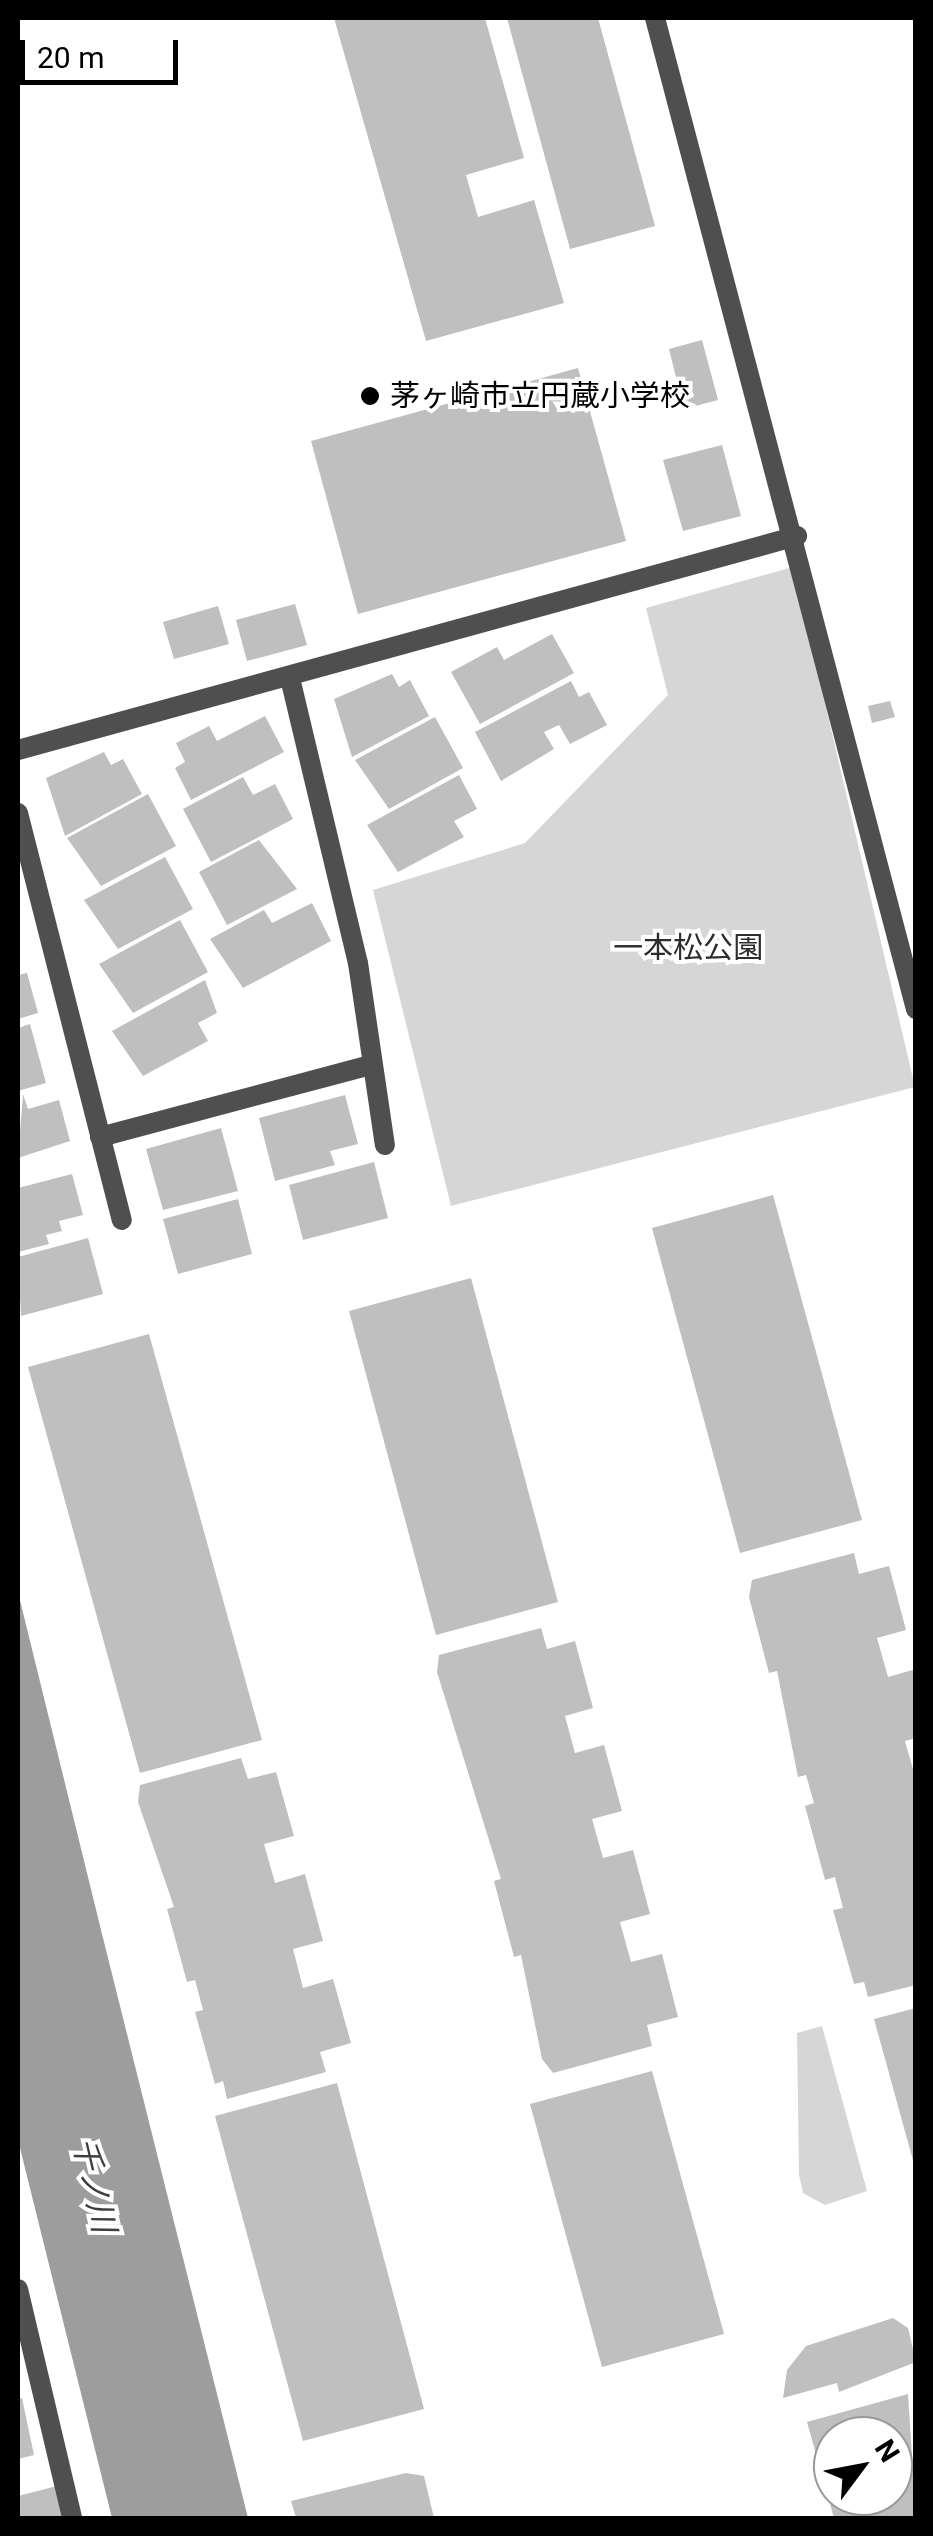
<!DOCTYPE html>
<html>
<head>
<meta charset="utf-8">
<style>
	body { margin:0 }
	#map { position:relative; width:933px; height:2536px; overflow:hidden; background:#fff; font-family:Roboto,"Noto Sans JP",sans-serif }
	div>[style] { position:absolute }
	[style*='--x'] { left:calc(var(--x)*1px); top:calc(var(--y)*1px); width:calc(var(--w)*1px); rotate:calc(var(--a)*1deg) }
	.green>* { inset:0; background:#d6d6d6 }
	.water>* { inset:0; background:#9d9d9d }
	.building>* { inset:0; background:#bfbfbf }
	.street>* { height:20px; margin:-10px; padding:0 10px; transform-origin:10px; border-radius:10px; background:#4f4f4f }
	.dots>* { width:28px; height:28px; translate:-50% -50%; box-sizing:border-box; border:5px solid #fff; border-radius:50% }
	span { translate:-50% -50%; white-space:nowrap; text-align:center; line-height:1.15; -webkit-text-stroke:8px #fff; paint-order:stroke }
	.poi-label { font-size:30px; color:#000 }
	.left { translate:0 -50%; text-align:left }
	.park-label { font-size:30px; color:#2d2d2d }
	.water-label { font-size:32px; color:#3e3e3e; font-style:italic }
	.frame { position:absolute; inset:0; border:20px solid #000; pointer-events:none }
	.north { position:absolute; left:813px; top:2416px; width:100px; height:100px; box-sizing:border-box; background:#fff; border:2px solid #999; border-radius:50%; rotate:58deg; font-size:28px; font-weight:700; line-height:40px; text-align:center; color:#000 }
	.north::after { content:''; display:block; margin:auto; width:35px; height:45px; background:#000; clip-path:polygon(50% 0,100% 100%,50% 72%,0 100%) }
	.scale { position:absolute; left:20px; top:40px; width:158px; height:45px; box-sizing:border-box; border:5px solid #000; border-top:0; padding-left:12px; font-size:30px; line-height:35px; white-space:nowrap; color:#000; -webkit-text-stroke:8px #fff; paint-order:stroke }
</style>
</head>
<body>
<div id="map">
	<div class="green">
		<div style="clip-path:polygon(793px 567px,915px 1087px,451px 1206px,373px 890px,525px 843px,668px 695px,646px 608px)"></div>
		<div style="clip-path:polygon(822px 2026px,867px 2191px,825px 2205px,803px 2193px,799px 2175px,797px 2033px)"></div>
	</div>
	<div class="water">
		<div style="clip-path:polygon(18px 1592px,102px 1934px,248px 2518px,112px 2518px,18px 2140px)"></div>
	</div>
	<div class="building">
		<div style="clip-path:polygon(334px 18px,485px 18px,524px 158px,466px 175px,478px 217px,534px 200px,564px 303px,426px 341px)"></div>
		<div style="clip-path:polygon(507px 18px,598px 18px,655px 226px,570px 249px)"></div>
		<div style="clip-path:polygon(702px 340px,718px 400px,684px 409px,669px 349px)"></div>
		<div style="clip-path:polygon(578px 368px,626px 541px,358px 614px,311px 441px)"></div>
		<div style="clip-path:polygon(722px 445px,741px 516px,683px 531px,663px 460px)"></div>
		<div style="clip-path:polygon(295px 604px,307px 645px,247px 661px,236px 620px)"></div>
		<div style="clip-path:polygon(218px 606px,229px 644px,174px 659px,163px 622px)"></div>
		<div style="clip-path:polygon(552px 634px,574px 673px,480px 724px,451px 672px,497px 647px,504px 660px)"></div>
		<div style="clip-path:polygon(392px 674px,399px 687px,410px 680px,429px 716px,352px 757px,334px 699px)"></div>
		<div style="clip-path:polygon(571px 681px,579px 697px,589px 692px,607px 725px,570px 744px,559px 725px,544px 732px,554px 749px,501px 781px,475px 732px)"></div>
		<div style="clip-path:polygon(890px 701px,895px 717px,872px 723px,868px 706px)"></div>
		<div style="clip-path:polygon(265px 716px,284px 752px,191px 800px,175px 768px,185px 762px,176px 743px,209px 726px,217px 741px)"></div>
		<div style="clip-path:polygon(435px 717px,463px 768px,389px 809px,355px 760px)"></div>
		<div style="clip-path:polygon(104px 752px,111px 765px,123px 759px,142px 794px,65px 836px,46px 778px)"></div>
		<div style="clip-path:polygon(459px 775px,477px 809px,454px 821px,464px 837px,398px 872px,367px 825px)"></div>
		<div style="clip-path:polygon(243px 777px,253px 795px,275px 784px,293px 819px,211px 862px,183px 809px)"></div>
		<div style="clip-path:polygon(148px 794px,176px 846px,101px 886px,67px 838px)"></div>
		<div style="clip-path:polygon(259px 840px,297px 889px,227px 925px,199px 872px)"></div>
		<div style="clip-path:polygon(165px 857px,193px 909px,118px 949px,84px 900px)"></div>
		<div style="clip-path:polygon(312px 903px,331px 941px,243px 988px,210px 939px,264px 910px,272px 923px)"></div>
		<div style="clip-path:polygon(180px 920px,208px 972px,133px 1013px,99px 964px)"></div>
		<div style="clip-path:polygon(27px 973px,38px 1013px,18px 1019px,18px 975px)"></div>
		<div style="clip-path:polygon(205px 980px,217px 1013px,198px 1023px,208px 1041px,143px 1076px,112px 1031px)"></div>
		<div style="clip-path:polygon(30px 1024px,46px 1083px,18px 1091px,18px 1028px)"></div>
		<div style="clip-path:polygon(23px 1094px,28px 1109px,59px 1100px,70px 1141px,18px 1158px)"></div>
		<div style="clip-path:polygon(345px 1095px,358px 1144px,330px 1151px,335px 1165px,275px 1181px,259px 1118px)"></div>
		<div style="clip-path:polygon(221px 1128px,238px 1191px,163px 1210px,146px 1149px)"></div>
		<div style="clip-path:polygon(374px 1162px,388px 1218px,303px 1240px,289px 1185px)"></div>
		<div style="clip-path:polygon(72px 1174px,83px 1215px,59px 1221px,62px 1231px,46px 1235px,49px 1244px,18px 1252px,18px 1188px)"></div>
		<div style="clip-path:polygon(773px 1195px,862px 1520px,740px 1553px,652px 1228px)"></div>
		<div style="clip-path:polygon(238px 1199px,252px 1254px,178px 1274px,163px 1219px)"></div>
		<div style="clip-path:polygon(88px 1238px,103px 1294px,21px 1316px,18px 1257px)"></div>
		<div style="clip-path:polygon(471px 1278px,558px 1602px,436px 1635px,349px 1311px)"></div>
		<div style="clip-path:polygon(149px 1334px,262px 1740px,140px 1773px,28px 1367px)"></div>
		<div style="clip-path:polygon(854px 1553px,859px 1574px,889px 1566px,906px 1630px,877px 1638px,888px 1677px,916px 1669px,916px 1738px,905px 1741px,916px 1780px,916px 1985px,868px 1997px,864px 1982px,854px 1984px,833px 1910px,843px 1908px,835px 1877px,825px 1880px,805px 1806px,814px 1803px,806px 1775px,798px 1777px,777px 1671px,769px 1673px,749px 1597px,752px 1580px)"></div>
		<div style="clip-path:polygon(541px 1628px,547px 1649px,575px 1641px,593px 1708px,565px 1716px,575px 1753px,604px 1745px,622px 1811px,592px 1819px,603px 1858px,633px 1850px,650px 1914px,620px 1922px,631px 1962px,662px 1954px,678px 2017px,647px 2025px,652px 2046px,553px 2073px,542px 2059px,521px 1955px,514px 1957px,494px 1881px,501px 1879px,437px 1672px,439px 1655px)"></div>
		<div style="clip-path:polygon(241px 1758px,248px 1779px,276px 1772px,294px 1836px,264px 1844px,275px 1883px,305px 1874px,323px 1941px,293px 1949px,303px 1988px,333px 1979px,351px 2043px,320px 2052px,326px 2072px,227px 2099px,223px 2081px,215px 2084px,195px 2012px,203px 2010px,195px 1980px,187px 1982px,167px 1909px,174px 1907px,138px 1802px,140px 1785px)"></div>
		<div style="clip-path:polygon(916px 2008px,916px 2164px,914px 2164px,874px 2019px)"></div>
		<div style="clip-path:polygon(652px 2071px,724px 2334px,602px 2367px,530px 2104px)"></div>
		<div style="clip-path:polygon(337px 2083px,424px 2409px,303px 2441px,215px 2116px)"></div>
		<div style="clip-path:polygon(893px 2318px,908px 2328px,916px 2362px,839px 2392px,837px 2383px,783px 2398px,787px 2370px,806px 2346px)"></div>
		<div style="clip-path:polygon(evenodd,908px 2394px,916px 2518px,834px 2518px,807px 2422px,908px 2394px,833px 2436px,893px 2436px,893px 2496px,833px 2496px,833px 2436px)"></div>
		<div style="clip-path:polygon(22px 2398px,34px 2455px,18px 2459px,18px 2399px)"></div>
		<div style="clip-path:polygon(406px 2473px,424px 2476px,434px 2518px,296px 2518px,291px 2501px)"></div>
		<div style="clip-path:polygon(57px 2486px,65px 2518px,18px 2518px,18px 2496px)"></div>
	</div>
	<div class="street">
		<div style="--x:655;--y:18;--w:1025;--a:75.25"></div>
		<div style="--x:290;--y:678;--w:293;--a:76.6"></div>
		<div style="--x:358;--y:963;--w:184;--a:81.6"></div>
		<div style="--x:18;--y:750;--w:808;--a:-15.36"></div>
		<div style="--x:18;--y:813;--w:420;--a:75.7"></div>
		<div style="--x:100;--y:1137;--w:280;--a:-14.9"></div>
		<div style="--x:18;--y:2289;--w:235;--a:76.7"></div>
	</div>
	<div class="dots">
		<div style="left:370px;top:396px;background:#000"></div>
	</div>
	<div class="poi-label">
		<span class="left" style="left:390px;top:396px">茅ヶ崎市立円蔵小学校</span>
	</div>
	<div class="park-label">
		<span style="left:688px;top:948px">一本松公園</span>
	</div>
	<div class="water-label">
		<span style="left:94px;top:2185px;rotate:77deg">千ノ川</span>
	</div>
	<div class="frame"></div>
	<div class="north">N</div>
	<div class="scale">20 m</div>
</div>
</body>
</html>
